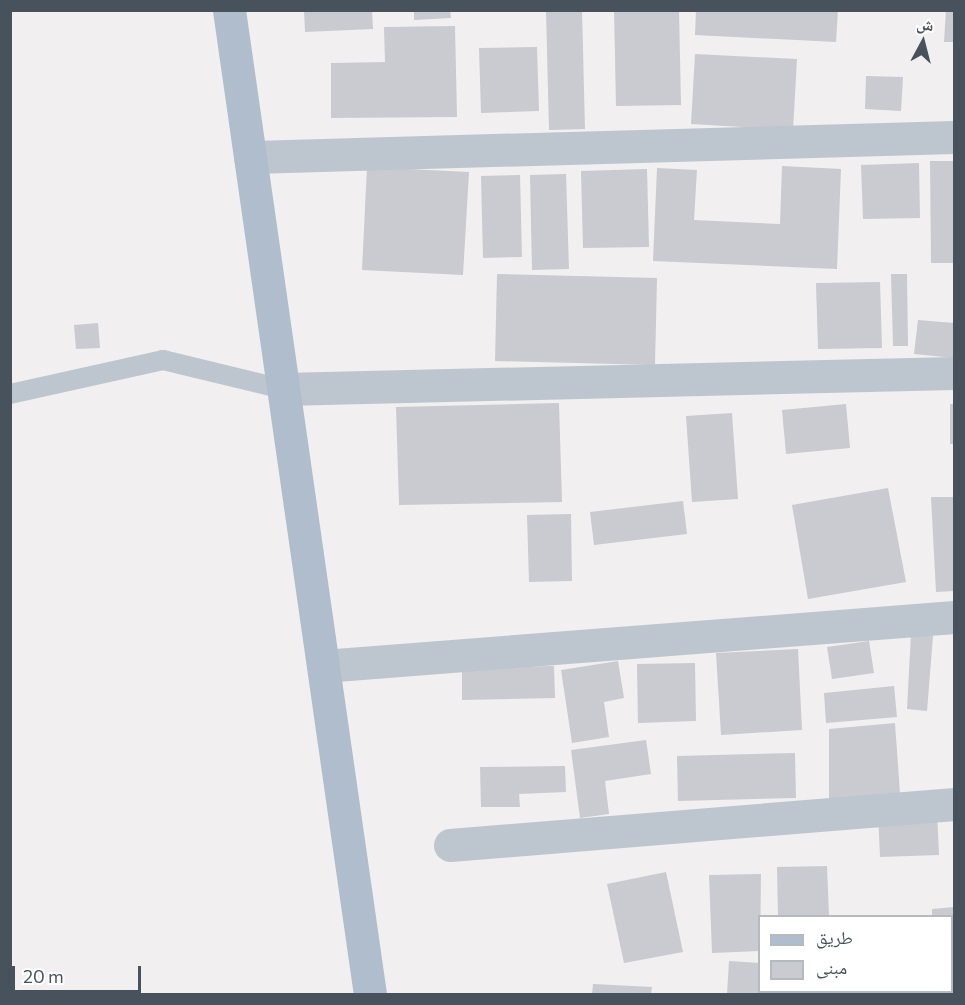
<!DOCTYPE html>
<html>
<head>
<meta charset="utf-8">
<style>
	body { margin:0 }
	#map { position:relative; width:965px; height:1005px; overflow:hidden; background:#f1efef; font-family:Commissioner,"Noto Naskh Arabic",sans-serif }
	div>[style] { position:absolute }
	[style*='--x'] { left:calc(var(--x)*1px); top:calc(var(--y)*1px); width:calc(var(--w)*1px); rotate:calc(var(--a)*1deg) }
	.building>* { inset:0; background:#c9cbd1 }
	.lane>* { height:20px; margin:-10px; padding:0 10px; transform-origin:10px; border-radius:10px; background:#bdc6ce }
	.street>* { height:33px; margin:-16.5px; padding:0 16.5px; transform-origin:16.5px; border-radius:16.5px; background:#bdc6ce }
	.primary>* { height:33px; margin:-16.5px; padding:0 16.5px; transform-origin:16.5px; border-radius:16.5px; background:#afbdcd }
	span { translate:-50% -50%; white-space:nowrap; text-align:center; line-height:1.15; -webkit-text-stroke:5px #fff; paint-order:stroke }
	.frame { position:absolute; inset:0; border:12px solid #47525c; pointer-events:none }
	.legend { position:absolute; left:758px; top:915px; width:195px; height:78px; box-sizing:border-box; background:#fff; border:2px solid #b5babe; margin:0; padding:8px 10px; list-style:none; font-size:18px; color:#47525c }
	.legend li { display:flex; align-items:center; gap:12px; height:30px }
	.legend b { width:30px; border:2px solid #b5babe }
	.north { position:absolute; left:893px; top:12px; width:60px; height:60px; -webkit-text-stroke:4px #fff; paint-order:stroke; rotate:7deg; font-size:16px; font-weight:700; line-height:24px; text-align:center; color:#47525c }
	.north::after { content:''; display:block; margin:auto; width:21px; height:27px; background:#47525c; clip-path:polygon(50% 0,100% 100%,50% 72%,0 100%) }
	.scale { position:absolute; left:12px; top:966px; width:129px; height:27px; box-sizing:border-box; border:3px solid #47525c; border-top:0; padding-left:8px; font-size:18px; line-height:21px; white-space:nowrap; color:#47525c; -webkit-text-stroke:4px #fff; paint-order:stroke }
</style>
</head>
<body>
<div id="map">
	<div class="building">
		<div style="clip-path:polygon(304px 10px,372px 10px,373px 29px,305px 32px)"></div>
		<div style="clip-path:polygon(414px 10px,450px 10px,451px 18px,414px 20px)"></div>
		<div style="clip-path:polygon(546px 10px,582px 10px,585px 129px,549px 130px)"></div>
		<div style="clip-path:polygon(614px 10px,679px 10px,681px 105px,616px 106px)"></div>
		<div style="clip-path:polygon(696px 10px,838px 10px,836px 42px,695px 35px)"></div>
		<div style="clip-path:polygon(946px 10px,954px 10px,954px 42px,944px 42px)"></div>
		<div style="clip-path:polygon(455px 26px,457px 117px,331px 118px,331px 63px,385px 62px,384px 27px)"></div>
		<div style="clip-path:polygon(537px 47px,539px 111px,481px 113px,479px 48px)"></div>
		<div style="clip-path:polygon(695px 54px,797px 59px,793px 130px,691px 124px)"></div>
		<div style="clip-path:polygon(866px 76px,903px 77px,901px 111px,865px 109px)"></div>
		<div style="clip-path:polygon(930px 161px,954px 161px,954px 263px,931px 263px)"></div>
		<div style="clip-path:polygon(919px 163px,920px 218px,863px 219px,861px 165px)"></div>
		<div style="clip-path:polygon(782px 166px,841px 169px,837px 269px,653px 261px,657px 168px,697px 170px,694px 220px,780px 224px)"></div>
		<div style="clip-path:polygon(367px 167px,469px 172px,463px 275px,362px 270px)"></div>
		<div style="clip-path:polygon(647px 169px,649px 247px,583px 248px,581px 171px)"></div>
		<div style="clip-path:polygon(566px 174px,569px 269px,532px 270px,530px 175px)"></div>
		<div style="clip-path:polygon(520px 175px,522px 257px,483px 258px,481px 176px)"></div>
		<div style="clip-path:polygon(497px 274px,657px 278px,655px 365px,495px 361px)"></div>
		<div style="clip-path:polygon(891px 274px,907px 274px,908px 346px,893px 346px)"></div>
		<div style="clip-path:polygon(880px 282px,882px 348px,818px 349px,816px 283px)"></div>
		<div style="clip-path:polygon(918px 320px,954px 323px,954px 358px,914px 354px)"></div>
		<div style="clip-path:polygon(98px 323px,100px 348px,76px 349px,74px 325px)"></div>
		<div style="clip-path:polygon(559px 403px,562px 502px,399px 505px,396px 407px)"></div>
		<div style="clip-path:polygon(846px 404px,850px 448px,786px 454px,782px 410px)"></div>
		<div style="clip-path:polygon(950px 404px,954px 404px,954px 444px,950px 444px)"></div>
		<div style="clip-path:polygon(732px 413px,738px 499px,692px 502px,686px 416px)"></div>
		<div style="clip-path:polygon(888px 488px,906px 582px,808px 599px,792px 505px)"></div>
		<div style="clip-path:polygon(931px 497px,954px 497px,954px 591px,936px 592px)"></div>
		<div style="clip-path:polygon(683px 501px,687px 534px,594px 545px,590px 512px)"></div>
		<div style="clip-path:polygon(571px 514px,572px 581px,529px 582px,527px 515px)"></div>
		<div style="clip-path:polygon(911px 634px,933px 636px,927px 711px,907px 709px)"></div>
		<div style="clip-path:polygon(869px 641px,874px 673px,832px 679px,827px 647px)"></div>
		<div style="clip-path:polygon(798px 649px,802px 730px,721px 735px,716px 653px)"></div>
		<div style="clip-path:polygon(618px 661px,624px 698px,604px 702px,609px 737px,572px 743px,561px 670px)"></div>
		<div style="clip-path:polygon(695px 663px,696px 721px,638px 723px,637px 664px)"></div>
		<div style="clip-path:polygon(554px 666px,555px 698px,462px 700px,462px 668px)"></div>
		<div style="clip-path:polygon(894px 686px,897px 717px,826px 723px,824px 693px)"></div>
		<div style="clip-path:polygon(895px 723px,900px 793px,829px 799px,829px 729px)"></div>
		<div style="clip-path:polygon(646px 740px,651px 774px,605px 781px,609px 814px,580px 818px,571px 750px)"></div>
		<div style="clip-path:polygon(795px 753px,796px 798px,678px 801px,677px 756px)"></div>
		<div style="clip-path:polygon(565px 766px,566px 792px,519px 794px,520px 807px,481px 807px,480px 767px)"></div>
		<div style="clip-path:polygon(937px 811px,939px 855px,880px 857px,878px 813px)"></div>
		<div style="clip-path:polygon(827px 866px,829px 916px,778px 916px,777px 867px)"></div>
		<div style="clip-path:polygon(666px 872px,683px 952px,624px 963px,607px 884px)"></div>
		<div style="clip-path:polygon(761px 874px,760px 951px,712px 953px,709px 875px)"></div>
		<div style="clip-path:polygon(954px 907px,954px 945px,952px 945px,952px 916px,932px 916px,932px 909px)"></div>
		<div style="clip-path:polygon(952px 955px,954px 994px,860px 994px,860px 992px,952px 992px)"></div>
		<div style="clip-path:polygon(729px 961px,760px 963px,760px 992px,777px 994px,727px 994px)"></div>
		<div style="clip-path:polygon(593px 984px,652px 987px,651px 994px,592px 994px)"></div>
		<div style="clip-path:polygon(794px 992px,831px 992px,831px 994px,795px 994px)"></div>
	</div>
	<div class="lane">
		<div style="--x:10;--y:394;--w:157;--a:-12.5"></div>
		<div style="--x:163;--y:360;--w:123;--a:13.6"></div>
	</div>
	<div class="street">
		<div style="--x:250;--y:157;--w:704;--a:-1.63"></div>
		<div style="--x:283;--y:389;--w:671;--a:-1.37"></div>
		<div style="--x:323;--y:666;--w:633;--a:-4.44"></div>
		<div style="--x:450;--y:845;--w:506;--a:-4.65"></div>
	</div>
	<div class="primary">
		<div style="--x:229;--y:10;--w:994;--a:81.85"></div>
	</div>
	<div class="frame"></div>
	<ul class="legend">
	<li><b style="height:8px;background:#afbdcd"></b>طريق</li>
	<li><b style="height:16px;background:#c9cbd1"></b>مبنى</li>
	</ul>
	<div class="north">ش</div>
	<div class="scale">20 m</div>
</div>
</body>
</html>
